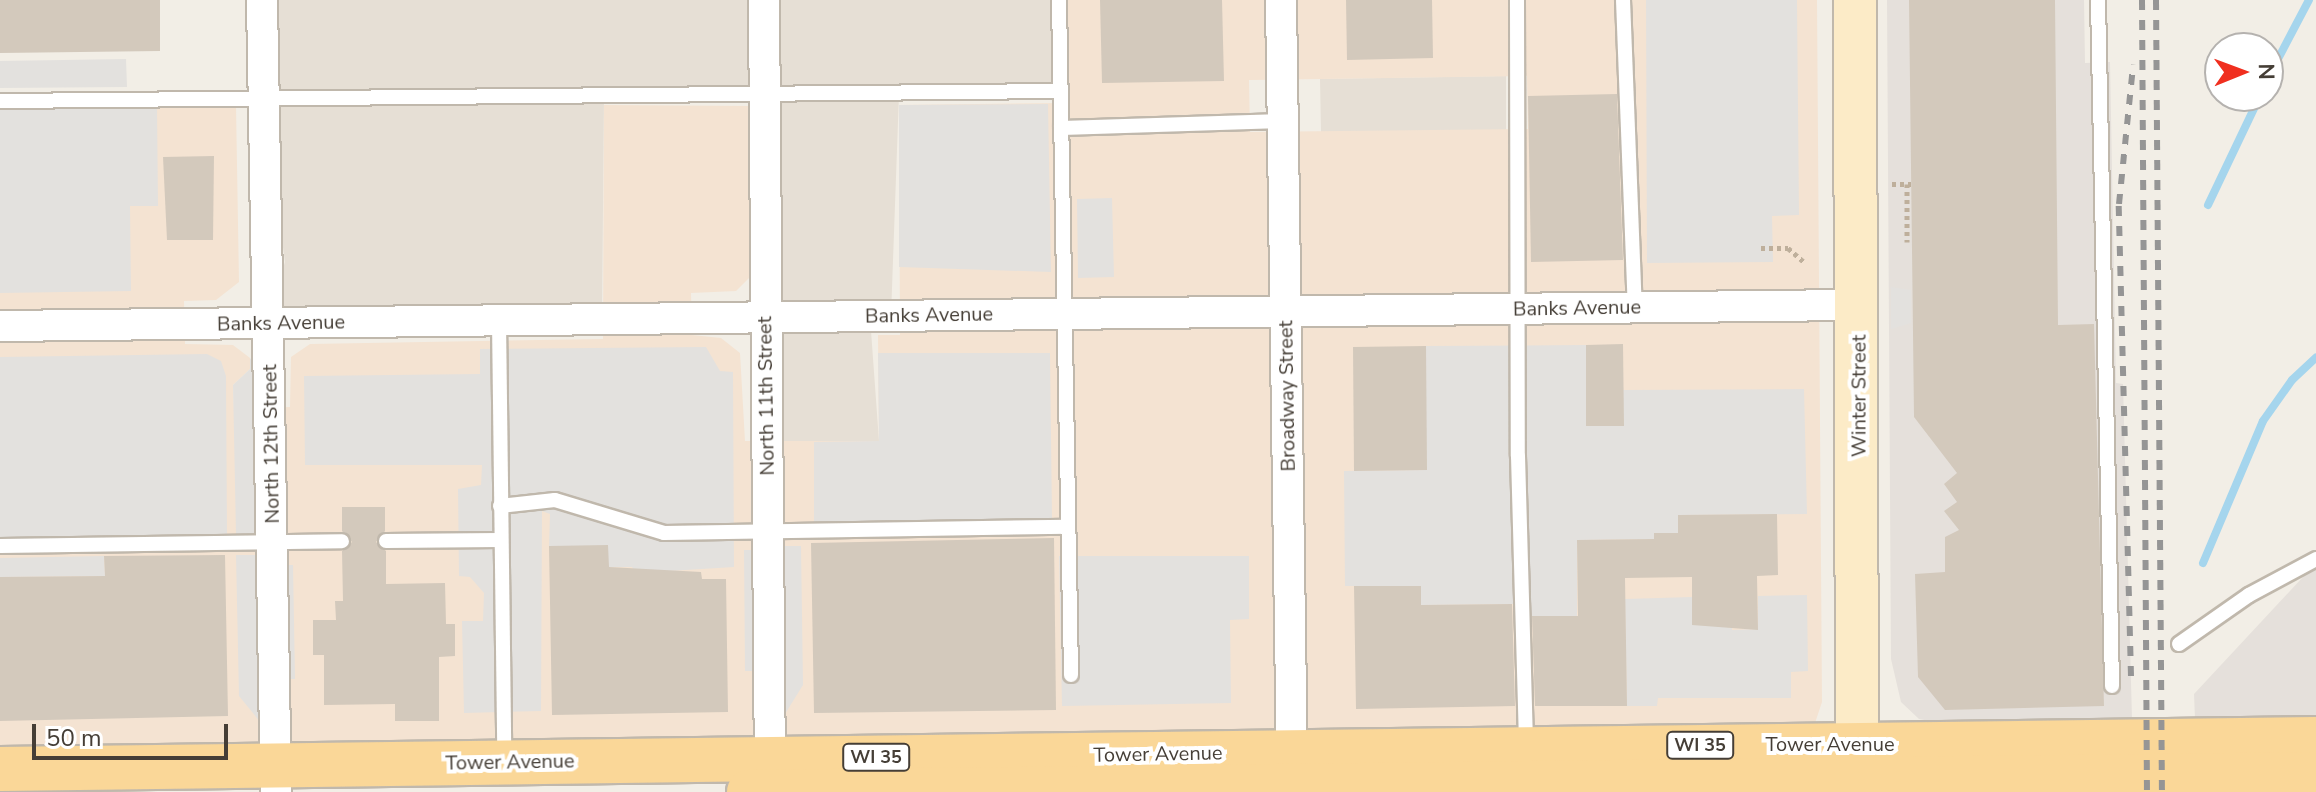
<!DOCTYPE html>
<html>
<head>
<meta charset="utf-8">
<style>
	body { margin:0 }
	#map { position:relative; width:2316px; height:792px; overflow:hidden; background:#f2eee6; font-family:"Nunito Sans",sans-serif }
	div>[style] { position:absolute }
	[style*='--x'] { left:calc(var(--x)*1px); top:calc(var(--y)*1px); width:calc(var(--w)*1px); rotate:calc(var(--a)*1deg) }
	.residential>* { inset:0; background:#e6dfd5 }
	.commercial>* { inset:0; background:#f4e3d2 }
	.industrial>* { inset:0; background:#e5e0db }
	.parking>* { inset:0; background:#e3e1de }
	.stream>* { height:8px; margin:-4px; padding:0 4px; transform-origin:4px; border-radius:4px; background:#a5d5ed }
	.building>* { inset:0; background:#d3c9bc }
	.path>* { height:5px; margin-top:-2.5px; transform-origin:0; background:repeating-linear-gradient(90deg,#beaf9b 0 4px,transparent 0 8px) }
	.roads { filter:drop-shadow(2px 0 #c0b8ac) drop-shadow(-2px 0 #c0b8ac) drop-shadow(0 2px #c0b8ac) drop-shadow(0 -2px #c0b8ac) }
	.lane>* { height:14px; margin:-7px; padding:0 7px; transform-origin:7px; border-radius:7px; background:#fff }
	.street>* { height:30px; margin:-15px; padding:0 15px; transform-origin:15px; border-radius:15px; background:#fff }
	.secondary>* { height:42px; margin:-21px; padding:0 21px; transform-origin:21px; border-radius:21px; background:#fcebc7 }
	.primary>* { height:44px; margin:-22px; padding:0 22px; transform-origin:22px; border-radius:22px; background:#fad798 }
	.rail>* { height:6px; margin-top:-3px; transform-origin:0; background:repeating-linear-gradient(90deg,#959595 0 10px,transparent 0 20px) }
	span { translate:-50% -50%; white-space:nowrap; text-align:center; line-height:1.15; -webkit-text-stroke:8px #fff; paint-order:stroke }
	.shield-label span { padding:2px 6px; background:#fff; border:2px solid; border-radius:6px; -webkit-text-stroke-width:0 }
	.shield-label { font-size:18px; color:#453e36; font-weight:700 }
	.street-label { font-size:20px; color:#453e36 }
	.north { position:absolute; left:2204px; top:32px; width:80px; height:80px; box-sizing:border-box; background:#fff; border:2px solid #b5b2af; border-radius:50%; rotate:89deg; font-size:22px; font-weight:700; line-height:32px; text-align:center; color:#453e36 }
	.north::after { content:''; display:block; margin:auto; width:28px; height:36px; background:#f02f1f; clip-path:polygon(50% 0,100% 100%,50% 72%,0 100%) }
	.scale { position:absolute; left:32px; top:724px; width:196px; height:36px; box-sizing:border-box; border:4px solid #453e36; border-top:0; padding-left:10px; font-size:24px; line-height:28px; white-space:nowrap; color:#453e36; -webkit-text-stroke:6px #fff; paint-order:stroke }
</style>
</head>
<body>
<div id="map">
	<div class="residential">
		<div style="clip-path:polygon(262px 0,1059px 0,1060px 91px,899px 94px,891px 316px,870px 317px,879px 441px,767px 448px,764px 97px,604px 98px,602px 319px,266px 323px,285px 262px,263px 100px)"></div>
		<div style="clip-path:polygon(1506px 76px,1506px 130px,1321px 132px,1320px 79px)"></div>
	</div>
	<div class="commercial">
		<div style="clip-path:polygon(evenodd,1065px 0,1817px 0,1822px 702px,1815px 723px,1795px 727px,0 750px,0 106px,236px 106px,239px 282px,216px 300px,184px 301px,185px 344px,233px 345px,250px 358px,250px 369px,233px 385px,234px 409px,290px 407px,291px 357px,310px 344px,603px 339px,604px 105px,749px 106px,751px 276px,736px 291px,691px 293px,692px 335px,721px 338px,740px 353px,745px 441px,879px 441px,878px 335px,900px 335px,899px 105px,1067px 103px,1065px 0,1527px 76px,1528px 129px,1250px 132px,1249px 80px,1527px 76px)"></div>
	</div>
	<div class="industrial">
		<div style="clip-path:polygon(1887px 0,2084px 0,2085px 63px,2110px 62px,2116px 383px,2123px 384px,2132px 719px,1946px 724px,1919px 719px,1901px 702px,1891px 659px)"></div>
		<div style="clip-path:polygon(2316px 563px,2316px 725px,2260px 717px,2195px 719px,2194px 694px)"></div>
	</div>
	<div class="parking">
		<div style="clip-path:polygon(1646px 0,1797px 0,1799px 215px,1772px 216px,1773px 262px,1647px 263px)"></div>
		<div style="clip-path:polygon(126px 59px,127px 87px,0 88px,0 61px)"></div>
		<div style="clip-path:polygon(1048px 104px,1051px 272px,899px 267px,899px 105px)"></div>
		<div style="clip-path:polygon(157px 105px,158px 206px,130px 206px,131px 291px,0 293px,0 106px)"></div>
		<div style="clip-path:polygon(1112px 198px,1114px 277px,1078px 278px,1077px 199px)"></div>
		<div style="clip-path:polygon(1891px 287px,1911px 290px,1911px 323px,1891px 329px)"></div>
		<div style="clip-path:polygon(1586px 345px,1587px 426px,1623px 426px,1623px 390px,1804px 389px,1807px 514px,1679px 515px,1678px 533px,1654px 533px,1654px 539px,1577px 540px,1577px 616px,1515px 616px,1515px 604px,1421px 605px,1420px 586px,1345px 586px,1344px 471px,1426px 470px,1426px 346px)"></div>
		<div style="clip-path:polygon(706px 347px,720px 371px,733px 372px,734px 567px,637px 573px,632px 567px,609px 567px,549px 546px,550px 514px,542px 511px,541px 711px,464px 713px,462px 621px,483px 621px,484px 593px,470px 577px,459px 576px,458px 489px,481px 485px,482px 465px,305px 465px,304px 376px,480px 374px,480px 349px)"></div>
		<div style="clip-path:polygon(878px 353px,1050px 353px,1052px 519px,814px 522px,814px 442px,879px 441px)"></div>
		<div style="clip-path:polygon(207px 354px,221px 361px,226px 376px,227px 535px,0 539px,0 357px)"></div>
		<div style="clip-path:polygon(250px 358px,255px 366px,258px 534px,236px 534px,233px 385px,250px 369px)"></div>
		<div style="clip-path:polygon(780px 546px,801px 546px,803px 685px,785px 714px)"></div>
		<div style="clip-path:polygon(744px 550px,753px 550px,754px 671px,745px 671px)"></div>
		<div style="clip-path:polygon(236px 555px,259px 555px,261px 723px,239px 696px)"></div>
		<div style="clip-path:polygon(104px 556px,105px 576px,0 577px,0 558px)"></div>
		<div style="clip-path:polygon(1059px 556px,1249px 556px,1249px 619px,1230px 620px,1231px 703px,1062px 706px)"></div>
		<div style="clip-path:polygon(285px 565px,293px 565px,295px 679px,287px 679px)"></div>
		<div style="clip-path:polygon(1807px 595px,1808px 671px,1791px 672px,1791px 698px,1658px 698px,1657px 706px,1627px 706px,1625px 599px,1692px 597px,1693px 625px,1732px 624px,1732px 630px,1758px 629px,1758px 596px)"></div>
	</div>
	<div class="stream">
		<div style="--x:2268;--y:78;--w:88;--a:-62.3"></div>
		<div style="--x:2208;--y:205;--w:121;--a:-64.5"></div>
		<div style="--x:2203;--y:563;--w:154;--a:-67.1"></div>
		<div style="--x:2263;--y:421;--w:50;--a:-54.7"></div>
		<div style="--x:2292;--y:380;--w:33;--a:-43"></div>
	</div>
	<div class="building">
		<div style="clip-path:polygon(0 0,160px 0,160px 51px,0 53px)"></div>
		<div style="clip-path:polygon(1100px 0,1222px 0,1224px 81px,1102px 83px)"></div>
		<div style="clip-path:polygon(1346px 0,1432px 0,1433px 58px,1347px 60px)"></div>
		<div style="clip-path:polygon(1909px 0,2055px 0,2058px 325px,2094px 324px,2104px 706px,1945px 710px,1918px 677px,1915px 574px,1945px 572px,1945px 537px,1959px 530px,1944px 511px,1957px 502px,1944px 484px,1957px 473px,1914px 417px)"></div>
		<div style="clip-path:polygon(1617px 94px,1623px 260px,1531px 262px,1528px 96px)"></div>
		<div style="clip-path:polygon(214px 156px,213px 240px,167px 240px,163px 157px)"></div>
		<div style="clip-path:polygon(1623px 344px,1624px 426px,1586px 426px,1586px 345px)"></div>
		<div style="clip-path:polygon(1426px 346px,1427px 470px,1354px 471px,1353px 347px)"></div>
		<div style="clip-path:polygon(342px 507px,385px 507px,385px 531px,376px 542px,386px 551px,386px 584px,445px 583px,446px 624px,455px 624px,455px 656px,439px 657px,439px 721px,395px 721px,395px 704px,324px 705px,324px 655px,313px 655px,313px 620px,336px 620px,335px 601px,343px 601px,342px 551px,352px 542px,342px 531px)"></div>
		<div style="clip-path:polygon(1777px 514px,1778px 575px,1757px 576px,1758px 630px,1692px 625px,1692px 577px,1625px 578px,1627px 706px,1535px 706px,1532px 616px,1578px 616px,1577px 540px,1654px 539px,1654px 533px,1678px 533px,1678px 515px)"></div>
		<div style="clip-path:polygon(1054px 538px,1056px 710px,814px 713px,811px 543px)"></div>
		<div style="clip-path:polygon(608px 545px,609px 567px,701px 572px,702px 579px,726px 579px,728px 712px,552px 715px,549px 546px)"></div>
		<div style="clip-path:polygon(225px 555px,228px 716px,0 721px,0 577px,105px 576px,104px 556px)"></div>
		<div style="clip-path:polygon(1354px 586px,1421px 586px,1421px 605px,1512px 604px,1515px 706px,1356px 709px)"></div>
	</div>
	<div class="path">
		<div style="--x:1892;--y:184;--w:19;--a:0"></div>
		<div style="--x:1907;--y:184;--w:58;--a:90"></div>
		<div style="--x:1761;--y:248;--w:27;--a:0"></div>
		<div style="--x:1788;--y:248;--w:23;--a:41"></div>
	</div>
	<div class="roads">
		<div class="lane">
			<div style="--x:1059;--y:0;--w:675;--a:88.98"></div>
			<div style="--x:1517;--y:0;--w:456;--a:89.9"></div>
			<div style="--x:1518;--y:456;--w:290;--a:88.4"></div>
			<div style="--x:1623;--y:0;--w:307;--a:87.8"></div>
			<div style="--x:2098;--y:0;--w:686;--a:88.83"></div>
			<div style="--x:0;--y:101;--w:1060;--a:-0.54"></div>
			<div style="--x:1061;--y:128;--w:222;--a:-1.8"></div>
			<div style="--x:499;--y:320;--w:437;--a:89.3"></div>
			<div style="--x:500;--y:506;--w:55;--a:-6.2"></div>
			<div style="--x:555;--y:500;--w:114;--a:16.8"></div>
			<div style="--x:664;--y:533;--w:404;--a:-0.9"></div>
			<div style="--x:386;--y:541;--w:114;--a:-0.5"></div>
			<div style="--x:0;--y:546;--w:342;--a:-0.8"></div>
			<div style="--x:2179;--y:644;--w:85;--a:-35"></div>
			<div style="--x:2249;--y:595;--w:76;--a:-28.2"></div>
		</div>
		<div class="street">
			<div style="--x:262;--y:0;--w:792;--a:88.99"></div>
			<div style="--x:764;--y:0;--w:778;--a:89.56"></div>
			<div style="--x:1281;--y:0;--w:770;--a:89.18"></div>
			<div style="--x:0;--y:326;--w:1859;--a:-0.65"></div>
		</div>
		<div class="secondary">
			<div style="--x:1855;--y:0;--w:779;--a:89.85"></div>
		</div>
		<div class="primary">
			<div style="--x:0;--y:769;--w:2316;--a:-0.74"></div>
			<div style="--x:749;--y:792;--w:1567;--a:-0.66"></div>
		</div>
	</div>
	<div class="rail">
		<div style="--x:2142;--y:0;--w:792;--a:89.64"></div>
		<div style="--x:2156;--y:0;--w:792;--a:89.57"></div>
		<div style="--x:2131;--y:676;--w:472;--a:-91.5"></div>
		<div style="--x:2119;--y:204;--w:140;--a:-84.2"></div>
	</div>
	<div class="shield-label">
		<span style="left:1700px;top:745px">WI 35</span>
		<span style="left:876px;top:757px">WI 35</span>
	</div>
	<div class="street-label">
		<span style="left:1577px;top:308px;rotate:-1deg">Banks Avenue</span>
		<span style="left:929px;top:315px;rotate:-1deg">Banks Avenue</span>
		<span style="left:281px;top:323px;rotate:-1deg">Banks Avenue</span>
		<span style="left:766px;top:396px;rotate:-91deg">North 11th Street</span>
		<span style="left:1287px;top:396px;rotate:-91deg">Broadway Street</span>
		<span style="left:1859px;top:396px;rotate:-90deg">Winter Street</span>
		<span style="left:271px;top:444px;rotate:-91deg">North 12th Street</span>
		<span style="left:1830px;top:744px">Tower Avenue</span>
		<span style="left:1158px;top:754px;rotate:-1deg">Tower Avenue</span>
		<span style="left:510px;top:762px;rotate:-1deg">Tower Avenue</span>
	</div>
	<div class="north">N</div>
	<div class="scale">50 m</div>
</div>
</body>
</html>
